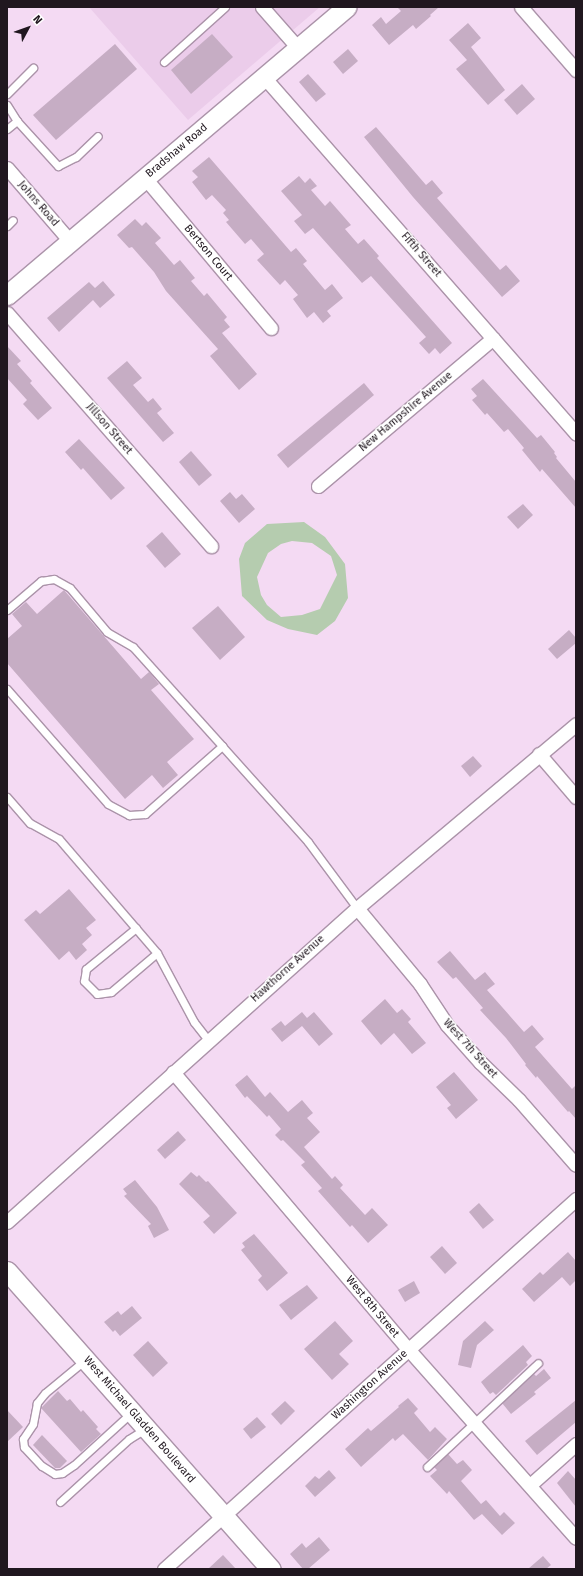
<!DOCTYPE html>
<html>
<head>
<meta charset="utf-8">
<style>
	body { margin:0 }
	#map { position:relative; width:583px; height:1576px; overflow:hidden; background:#f4daf3; font-family:"Fira Sans",sans-serif }
	div>[style] { position:absolute }
	[style*='--x'] { left:calc(var(--x)*1px); top:calc(var(--y)*1px); width:calc(var(--w)*1px); rotate:calc(var(--a)*1deg) }
	.built>* { inset:0; background:#ebccea }
	.green>* { inset:0; background:#b5ccaf }
	.building>* { inset:0; background:#c6adc4 }
	.roads { filter:drop-shadow(1px 0 #ab93a9) drop-shadow(-1px 0 #ab93a9) drop-shadow(0 1px #ab93a9) drop-shadow(0 -1px #ab93a9) }
	.lane>* { height:7px; margin:-3.5px; padding:0 3.5px; transform-origin:3.5px; border-radius:3.5px; background:#fff }
	.street>* { height:13px; margin:-6.5px; padding:0 6.5px; transform-origin:6.5px; border-radius:6.5px; background:#fff }
	.secondary>* { height:19px; margin:-9.5px; padding:0 9.5px; transform-origin:9.5px; border-radius:9.5px; background:#fff }
	span { translate:-50% -50%; white-space:nowrap; text-align:center; line-height:1.15; -webkit-text-stroke:3px #fff; paint-order:stroke }
	.street-label { font-size:11px; color:#20171f }
	.frame { position:absolute; inset:0; border:8px solid #20171f; pointer-events:none }
	.north { position:absolute; left:8px; top:8px; width:40px; height:40px; -webkit-text-stroke:3px #fff; paint-order:stroke; rotate:49deg; font-size:11px; font-weight:700; line-height:16px; text-align:center; color:#20171f }
	.north::after { content:''; display:block; margin:auto; width:14px; height:18px; background:#20171f; clip-path:polygon(50% 0,100% 100%,50% 72%,0 100%) }
</style>
</head>
<body>
<div id="map">
	<div class="built">
		<div style="clip-path:polygon(89px 7px,320px 7px,188px 120px)"></div>
	</div>
	<div class="green">
		<div style="clip-path:polygon(evenodd,304px 522px,325px 537px,345px 564px,348px 598px,335px 621px,317px 635px,288px 629px,267px 620px,242px 596px,239px 559px,245px 543px,267px 524px,304px 522px,292px 541px,312px 543px,331px 556px,337px 575px,320px 609px,302px 615px,281px 617px,267px 605px,261px 595px,257px 577px,268px 553px,281px 544px,292px 541px)"></div>
	</div>
	<div class="building">
		<div style="clip-path:polygon(397px 7px,439px 7px,430px 15px,431px 16px,416px 29px,413px 25px,389px 45px,372px 25px,381px 17px,386px 24px,401px 11px)"></div>
		<div style="clip-path:polygon(468px 23px,481px 38px,471px 47px,505px 90px,488px 105px,456px 69px,467px 60px,449px 40px)"></div>
		<div style="clip-path:polygon(212px 34px,233px 57px,191px 94px,171px 70px)"></div>
		<div style="clip-path:polygon(115px 44px,137px 69px,56px 140px,33px 115px)"></div>
		<div style="clip-path:polygon(348px 49px,358px 61px,343px 74px,333px 62px)"></div>
		<div style="clip-path:polygon(308px 74px,326px 94px,316px 102px,299px 82px)"></div>
		<div style="clip-path:polygon(522px 84px,535px 99px,517px 115px,504px 100px)"></div>
		<div style="clip-path:polygon(376px 127px,426px 185px,432px 180px,443px 193px,437px 198px,500px 270px,506px 265px,520px 281px,502px 297px,413px 197px,364px 137px)"></div>
		<div style="clip-path:polygon(209px 157px,291px 252px,296px 248px,307px 261px,303px 264px,325px 290px,332px 284px,343px 298px,327px 311px,331px 316px,323px 323px,314px 312px,307px 318px,293px 299px,298px 295px,285px 280px,280px 285px,257px 260px,264px 254px,251px 239px,245px 244px,226px 222px,229px 220px,223px 213px,226px 210px,212px 195px,206px 200px,192px 182px,198px 177px,192px 171px)"></div>
		<div style="clip-path:polygon(299px 176px,305px 183px,310px 178px,317px 186px,311px 190px,325px 206px,330px 201px,351px 225px,345px 229px,358px 244px,364px 239px,379px 256px,377px 258px,452px 343px,440px 354px,435px 348px,429px 354px,419px 343px,426px 337px,371px 276px,362px 283px,313px 228px,305px 234px,294px 221px,302px 215px,281px 191px)"></div>
		<div style="clip-path:polygon(135px 219px,142px 226px,146px 222px,161px 238px,155px 243px,174px 265px,180px 260px,195px 278px,191px 281px,204px 296px,207px 293px,227px 317px,224px 320px,230px 327px,222px 333px,257px 374px,239px 390px,210px 356px,218px 349px,166px 291px,154px 272px,132px 247px,129px 248px,117px 235px)"></div>
		<div style="clip-path:polygon(103px 281px,115px 295px,100px 308px,93px 300px,59px 332px,47px 318px,89px 282px,95px 288px)"></div>
		<div style="clip-path:polygon(7px 346px,21px 361px,17px 364px,32px 381px,30px 383px,52px 408px,38px 420px,23px 404px,27px 400px,7px 378px)"></div>
		<div style="clip-path:polygon(127px 361px,142px 378px,133px 385px,148px 402px,153px 398px,162px 409px,157px 413px,174px 433px,163px 442px,107px 378px)"></div>
		<div style="clip-path:polygon(483px 379px,537px 438px,541px 435px,555px 452px,554px 453px,557px 457px,556px 458px,576px 482px,576px 508px,542px 469px,540px 472px,522px 450px,524px 448px,508px 429px,504px 432px,487px 413px,485px 415px,472px 400px,477px 396px,471px 389px)"></div>
		<div style="clip-path:polygon(364px 383px,374px 395px,288px 468px,277px 455px)"></div>
		<div style="clip-path:polygon(79px 439px,125px 488px,111px 500px,83px 468px,81px 470px,65px 452px)"></div>
		<div style="clip-path:polygon(191px 451px,212px 475px,199px 486px,179px 462px)"></div>
		<div style="clip-path:polygon(230px 492px,236px 499px,242px 494px,255px 509px,239px 523px,220px 501px)"></div>
		<div style="clip-path:polygon(523px 504px,533px 515px,518px 529px,507px 517px)"></div>
		<div style="clip-path:polygon(162px 532px,181px 554px,165px 568px,146px 546px)"></div>
		<div style="clip-path:polygon(64px 590px,141px 679px,149px 672px,150px 673px,159px 684px,151px 690px,194px 739px,167px 762px,178px 775px,163px 788px,152px 775px,125px 799px,7px 663px,7px 639px,22px 626px,12px 614px,26px 602px,37px 614px)"></div>
		<div style="clip-path:polygon(218px 606px,245px 637px,220px 660px,192px 628px)"></div>
		<div style="clip-path:polygon(569px 630px,576px 638px,576px 643px,557px 659px,548px 649px)"></div>
		<div style="clip-path:polygon(473px 756px,482px 766px,470px 777px,461px 766px)"></div>
		<div style="clip-path:polygon(69px 889px,96px 920px,86px 928px,92px 935px,82px 944px,87px 950px,76px 960px,69px 951px,59px 960px,24px 920px,36px 910px,40px 914px)"></div>
		<div style="clip-path:polygon(450px 951px,475px 980px,485px 972px,495px 984px,487px 990px,524px 1032px,532px 1025px,544px 1039px,535px 1047px,572px 1089px,576px 1085px,576px 1119px,569px 1111px,568px 1112px,537px 1076px,536px 1078px,525px 1065px,526px 1064px,506px 1038px,480px 1010px,483px 1008px,456px 977px,453px 979px,437px 962px)"></div>
		<div style="clip-path:polygon(385px 999px,397px 1013px,402px 1009px,411px 1019px,408px 1022px,426px 1043px,412px 1054px,394px 1033px,381px 1045px,361px 1021px)"></div>
		<div style="clip-path:polygon(302px 1012px,307px 1018px,314px 1012px,333px 1034px,319px 1046px,302px 1026px,282px 1042px,271px 1029px,281px 1021px,285px 1026px)"></div>
		<div style="clip-path:polygon(454px 1072px,478px 1100px,456px 1119px,447px 1108px,451px 1105px,436px 1087px)"></div>
		<div style="clip-path:polygon(247px 1075px,265px 1097px,270px 1092px,288px 1112px,302px 1100px,313px 1113px,307px 1118px,320px 1132px,304px 1147px,332px 1179px,335px 1176px,343px 1185px,340px 1188px,365px 1215px,372px 1208px,388px 1225px,368px 1243px,352px 1225px,350px 1227px,318px 1191px,322px 1188px,301px 1165px,305px 1162px,283px 1140px,281px 1141px,275px 1135px,281px 1129px,269px 1115px,267px 1117px,247px 1096px,245px 1098px,235px 1085px)"></div>
		<div style="clip-path:polygon(178px 1131px,186px 1140px,165px 1159px,157px 1150px)"></div>
		<div style="clip-path:polygon(191px 1172px,197px 1177px,199px 1175px,206px 1182px,208px 1181px,237px 1213px,214px 1234px,203px 1222px,210px 1216px,179px 1184px)"></div>
		<div style="clip-path:polygon(135px 1180px,157px 1207px,169px 1230px,154px 1238px,148px 1226px,151px 1224px,124px 1196px,127px 1194px,123px 1189px)"></div>
		<div style="clip-path:polygon(479px 1203px,494px 1220px,483px 1229px,469px 1212px)"></div>
		<div style="clip-path:polygon(254px 1234px,288px 1273px,267px 1291px,258px 1280px,262px 1276px,241px 1250px,245px 1247px,242px 1243px)"></div>
		<div style="clip-path:polygon(442px 1246px,457px 1263px,445px 1274px,430px 1257px)"></div>
		<div style="clip-path:polygon(568px 1252px,576px 1261px,576px 1280px,570px 1286px,562px 1277px,534px 1302px,522px 1289px,540px 1272px,543px 1275px)"></div>
		<div style="clip-path:polygon(414px 1281px,420px 1293px,405px 1302px,398px 1290px)"></div>
		<div style="clip-path:polygon(307px 1285px,318px 1298px,291px 1320px,279px 1305px)"></div>
		<div style="clip-path:polygon(132px 1306px,142px 1318px,120px 1336px,115px 1330px,113px 1332px,104px 1322px,118px 1311px,121px 1315px)"></div>
		<div style="clip-path:polygon(335px 1321px,353px 1341px,339px 1354px,349px 1364px,332px 1380px,304px 1349px)"></div>
		<div style="clip-path:polygon(485px 1321px,494px 1330px,477px 1345px,471px 1368px,458px 1365px,463px 1341px)"></div>
		<div style="clip-path:polygon(148px 1341px,168px 1363px,153px 1377px,133px 1355px)"></div>
		<div style="clip-path:polygon(523px 1345px,532px 1356px,526px 1362px,528px 1365px,496px 1395px,493px 1392px,490px 1394px,481px 1382px)"></div>
		<div style="clip-path:polygon(544px 1369px,551px 1378px,534px 1392px,536px 1394px,511px 1414px,502px 1403px,534px 1374px,536px 1376px)"></div>
		<div style="clip-path:polygon(58px 1391px,67px 1401px,70px 1399px,81px 1412px,83px 1410px,98px 1427px,96px 1429px,101px 1434px,81px 1452px,41px 1408px)"></div>
		<div style="clip-path:polygon(408px 1398px,418px 1409px,414px 1413px,430px 1432px,435px 1427px,447px 1439px,428px 1460px,403px 1434px,395px 1441px,393px 1438px,361px 1467px,345px 1449px,368px 1428px,371px 1431px,399px 1407px,398px 1406px)"></div>
		<div style="clip-path:polygon(576px 1400px,576px 1422px,537px 1455px,525px 1441px)"></div>
		<div style="clip-path:polygon(285px 1401px,295px 1411px,281px 1425px,271px 1414px)"></div>
		<div style="clip-path:polygon(7px 1410px,23px 1427px,7px 1442px)"></div>
		<div style="clip-path:polygon(257px 1417px,266px 1427px,251px 1439px,243px 1429px)"></div>
		<div style="clip-path:polygon(42px 1435px,67px 1461px,60px 1468px,55px 1468px,33px 1445px)"></div>
		<div style="clip-path:polygon(448px 1454px,457px 1464px,463px 1460px,472px 1470px,461px 1481px,481px 1504px,486px 1500px,500px 1516px,504px 1512px,515px 1523px,502px 1535px,482px 1514px,474px 1520px,449px 1491px,447px 1494px,430px 1476px,437px 1470px,434px 1467px)"></div>
		<div style="clip-path:polygon(329px 1470px,336px 1478px,315px 1497px,305px 1486px,315px 1476px,319px 1479px)"></div>
		<div style="clip-path:polygon(568px 1471px,576px 1480px,576px 1507px,557px 1483px)"></div>
		<div style="clip-path:polygon(319px 1537px,330px 1550px,308px 1569px,303px 1569px,290px 1554px,302px 1543px,306px 1548px)"></div>
		<div style="clip-path:polygon(223px 1555px,236px 1569px,208px 1569px)"></div>
		<div style="clip-path:polygon(543px 1556px,551px 1565px,546px 1569px,528px 1569px)"></div>
	</div>
	<div class="roads">
		<div class="lane">
			<div style="--x:164;--y:62;--w:82;--a:-42"></div>
			<div style="--x:7;--y:94;--w:37;--a:-45"></div>
			<div style="--x:7;--y:105;--w:19;--a:58"></div>
			<div style="--x:7;--y:129;--w:13;--a:-39"></div>
			<div style="--x:17;--y:121;--w:61;--a:47.7"></div>
			<div style="--x:58;--y:166;--w:20;--a:-27"></div>
			<div style="--x:76;--y:157;--w:30;--a:-44"></div>
			<div style="--x:7;--y:226;--w:8;--a:-45"></div>
			<div style="--x:7;--y:610;--w:45;--a:-40.5"></div>
			<div style="--x:41;--y:581;--w:13;--a:-9"></div>
			<div style="--x:54;--y:579;--w:18;--a:29"></div>
			<div style="--x:70;--y:588;--w:57;--a:49.9"></div>
			<div style="--x:107;--y:632;--w:30;--a:30"></div>
			<div style="--x:133;--y:647;--w:133;--a:48"></div>
			<div style="--x:222;--y:746;--w:129;--a:48.1"></div>
			<div style="--x:308;--y:842;--w:82;--a:53.4"></div>
			<div style="--x:7;--y:689;--w:153;--a:48.7"></div>
			<div style="--x:108;--y:804;--w:24;--a:28"></div>
			<div style="--x:129;--y:815;--w:16;--a:-4"></div>
			<div style="--x:145;--y:814;--w:103;--a:-41.4"></div>
			<div style="--x:7;--y:797;--w:35;--a:49"></div>
			<div style="--x:30;--y:823;--w:33;--a:29"></div>
			<div style="--x:59;--y:839;--w:150;--a:49.3"></div>
			<div style="--x:157;--y:953;--w:78;--a:61.8"></div>
			<div style="--x:194;--y:1022;--w:23;--a:52"></div>
			<div style="--x:136;--y:928;--w:65;--a:140.6"></div>
			<div style="--x:86;--y:969;--w:12;--a:99"></div>
			<div style="--x:84;--y:981;--w:18;--a:45"></div>
			<div style="--x:97;--y:994;--w:14;--a:-8"></div>
			<div style="--x:111;--y:992;--w:60;--a:-40.3"></div>
			<div style="--x:85;--y:1360;--w:52;--a:140.5"></div>
			<div style="--x:45;--y:1393;--w:13;--a:129"></div>
			<div style="--x:37;--y:1403;--w:21;--a:101"></div>
			<div style="--x:33;--y:1424;--w:18;--a:124"></div>
			<div style="--x:23;--y:1439;--w:8;--a:83"></div>
			<div style="--x:24;--y:1447;--w:26;--a:47"></div>
			<div style="--x:42;--y:1466;--w:15;--a:32"></div>
			<div style="--x:55;--y:1474;--w:7;--a:-8"></div>
			<div style="--x:62;--y:1473;--w:14;--a:-34"></div>
			<div style="--x:74;--y:1465;--w:77;--a:-42.4"></div>
			<div style="--x:427;--y:1467;--w:152;--a:-43.1"></div>
			<div style="--x:60;--y:1502;--w:93;--a:-42.4"></div>
			<div style="--x:129;--y:1439;--w:19;--a:-32"></div>
		</div>
		<div class="street">
			<div style="--x:262;--y:7;--w:55;--a:48.7"></div>
			<div style="--x:521;--y:7;--w:84;--a:48.9"></div>
			<div style="--x:264;--y:77;--w:474;--a:48.8"></div>
			<div style="--x:7;--y:168;--w:96;--a:49.2"></div>
			<div style="--x:145;--y:178;--w:196;--a:50"></div>
			<div style="--x:7;--y:313;--w:310;--a:48.8"></div>
			<div style="--x:318;--y:486;--w:229;--a:-40.2"></div>
			<div style="--x:539;--y:754;--w:57;--a:49.3"></div>
			<div style="--x:357;--y:908;--w:99;--a:50.3"></div>
			<div style="--x:420;--y:984;--w:49;--a:56.6"></div>
			<div style="--x:447;--y:1025;--w:50;--a:48.3"></div>
			<div style="--x:480;--y:1062;--w:54;--a:44.3"></div>
			<div style="--x:519;--y:1100;--w:86;--a:48.8"></div>
			<div style="--x:173;--y:1072;--w:365;--a:49.7"></div>
			<div style="--x:409;--y:1350;--w:251;--a:48.4"></div>
			<div style="--x:7;--y:1222;--w:470;--a:-41.9"></div>
			<div style="--x:357;--y:908;--w:286;--a:-40"></div>
			<div style="--x:530;--y:1485;--w:62;--a:-41.7"></div>
			<div style="--x:164;--y:1569;--w:554;--a:-41.93"></div>
		</div>
		<div class="secondary">
			<div style="--x:7;--y:295;--w:445;--a:-40.3"></div>
			<div style="--x:7;--y:1271;--w:398;--a:48.5"></div>
		</div>
	</div>
	<div class="street-label">
		<span style="left:177px;top:151px;rotate:-40deg">Bradshaw Road</span>
		<span style="left:38px;top:204px;rotate:49deg">Johns Road</span>
		<span style="left:208px;top:253px;rotate:50deg">Bertson Court</span>
		<span style="left:421px;top:255px;rotate:49deg">Fifth Street</span>
		<span style="left:406px;top:412px;rotate:-40deg">New Hampshire Avenue</span>
		<span style="left:109px;top:429px;rotate:49deg">Jillson Street</span>
		<span style="left:288px;top:969px;rotate:-42deg">Hawthorne Avenue</span>
		<span style="left:470px;top:1049px;rotate:48deg">West 7th Street</span>
		<span style="left:372px;top:1307px;rotate:50deg">West 8th Street</span>
		<span style="left:370px;top:1385px;rotate:-42deg">Washington Avenue</span>
		<span style="left:139px;top:1420px;rotate:49deg">West Michael Gladden Boulevard</span>
	</div>
	<div class="frame"></div>
	<div class="north">N</div>
</div>
</body>
</html>
